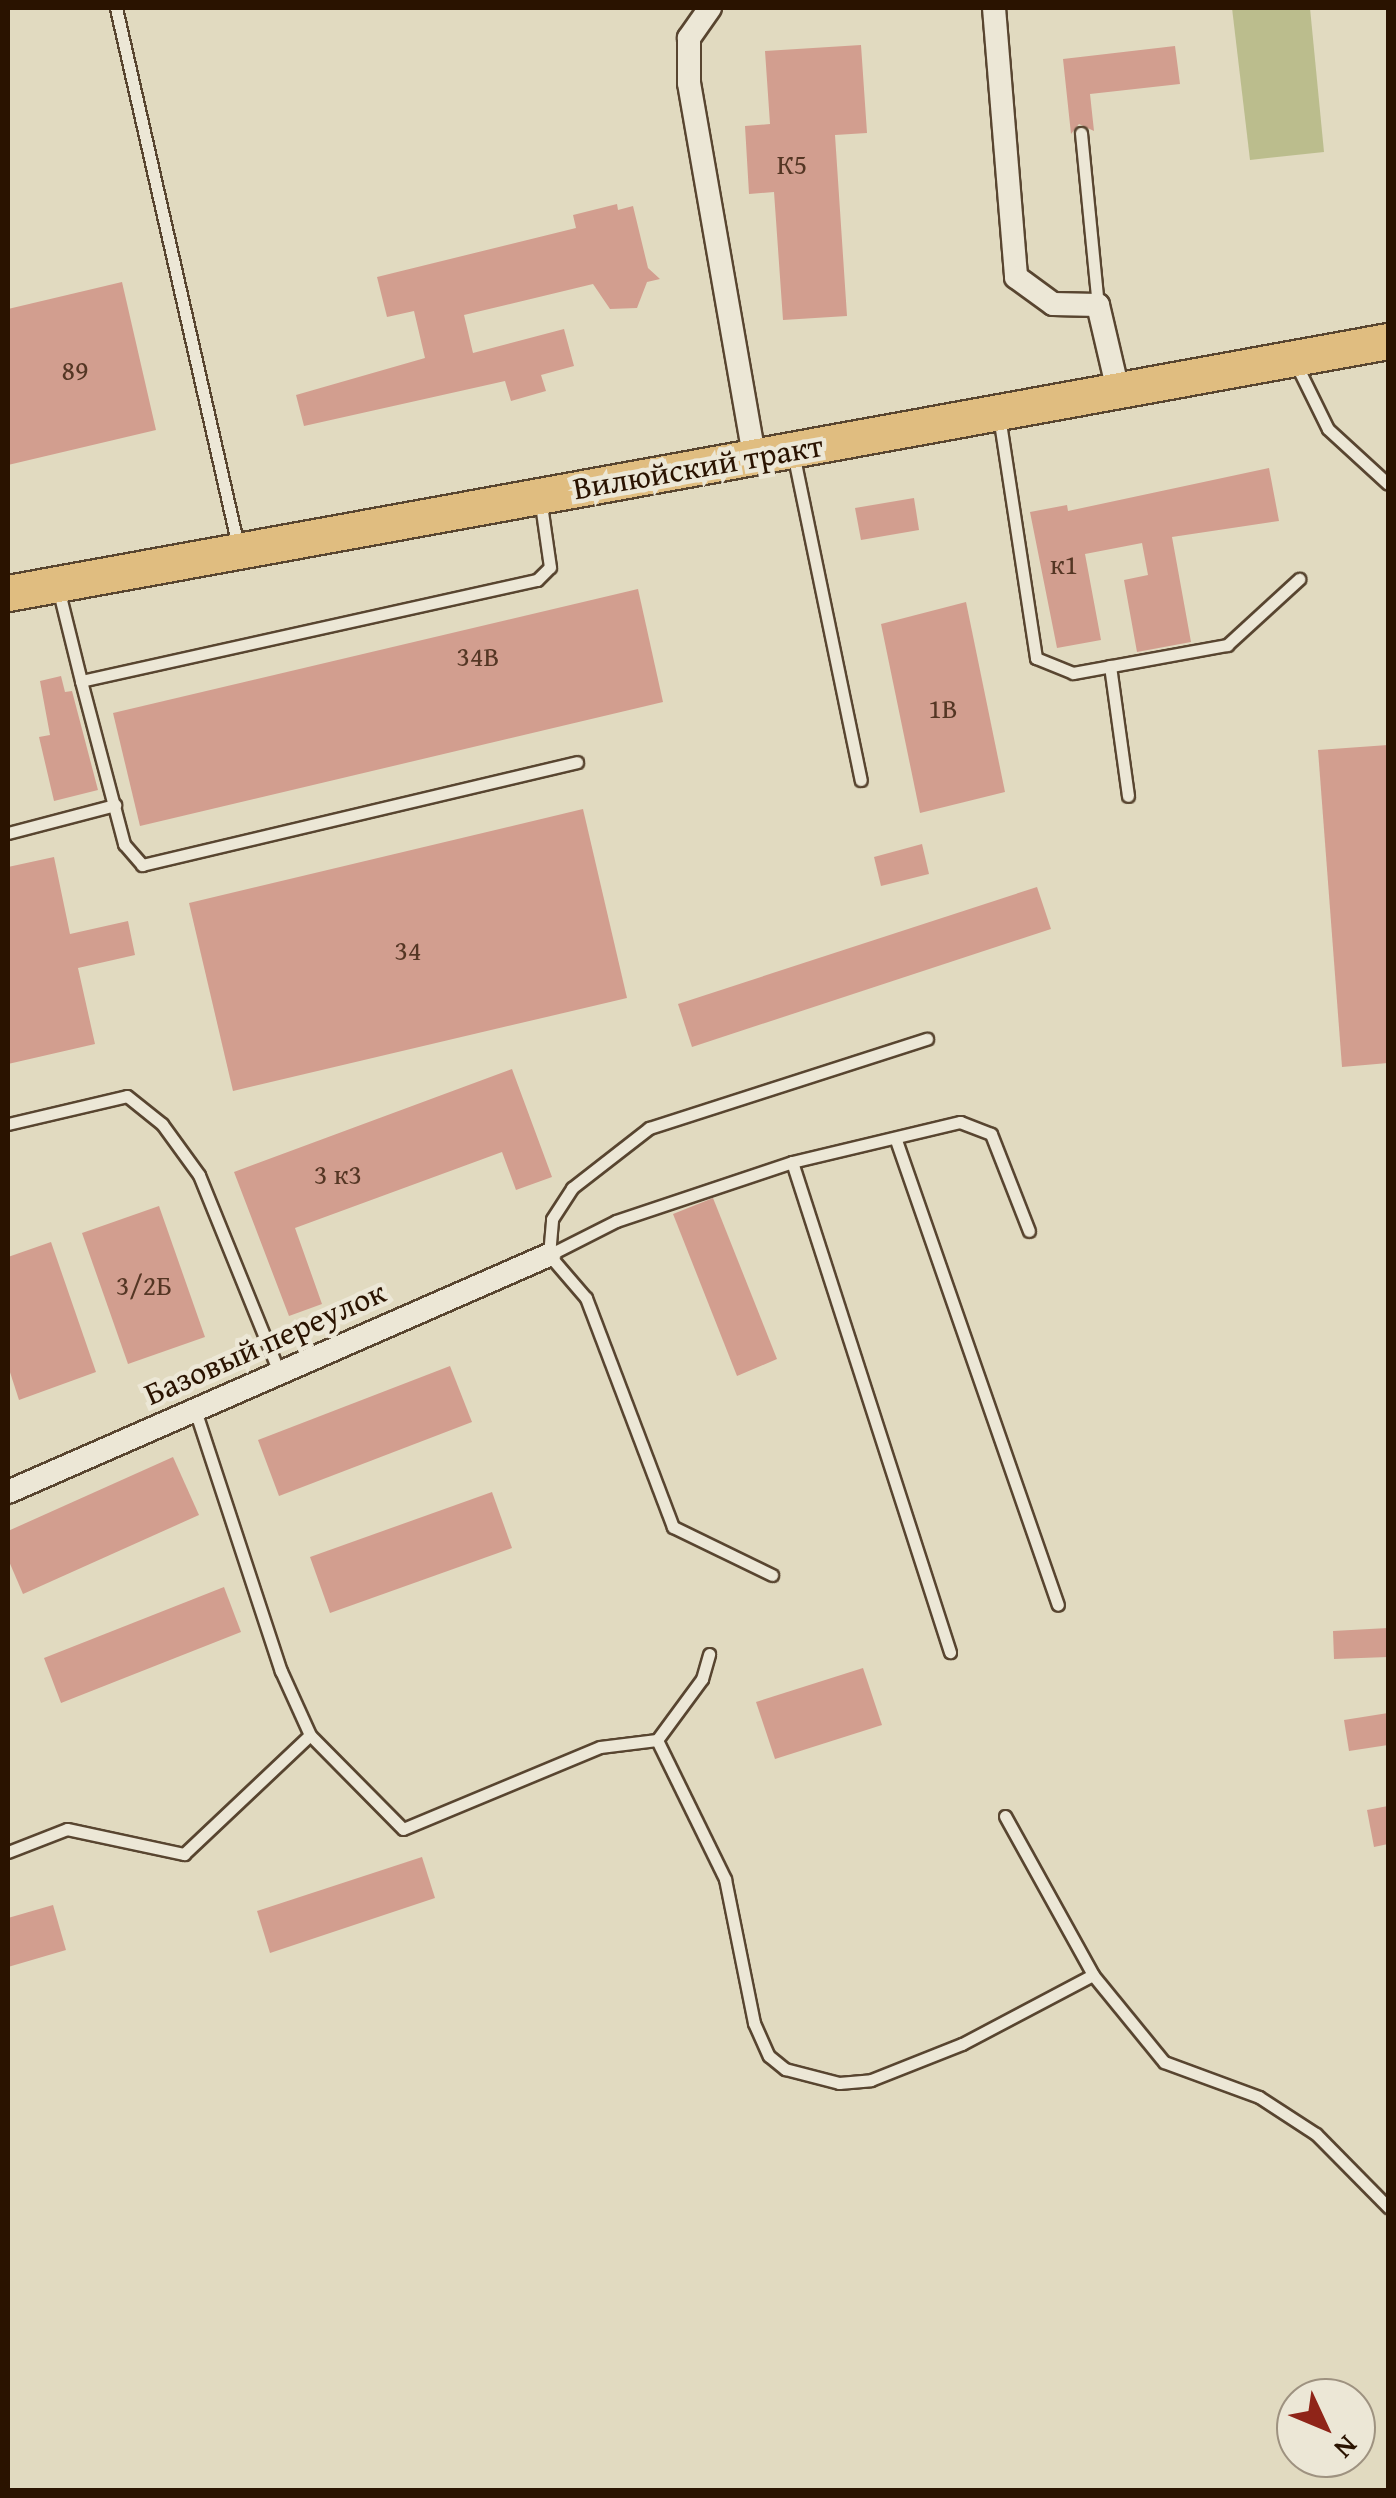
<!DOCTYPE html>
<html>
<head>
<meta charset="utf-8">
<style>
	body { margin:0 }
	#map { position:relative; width:1396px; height:2498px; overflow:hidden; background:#e1dac0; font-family:"Gentium Book Plus",serif }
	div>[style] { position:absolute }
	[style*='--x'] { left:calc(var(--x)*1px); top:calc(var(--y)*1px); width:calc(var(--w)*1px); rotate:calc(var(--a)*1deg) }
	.green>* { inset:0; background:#bbbd8d }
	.building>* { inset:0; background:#d29e8f }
	.roads { filter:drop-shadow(2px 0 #584530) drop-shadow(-2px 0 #584530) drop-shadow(0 2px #584530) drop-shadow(0 -2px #584530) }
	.service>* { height:11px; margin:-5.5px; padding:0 5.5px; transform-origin:5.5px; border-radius:5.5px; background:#ece7d6 }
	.minor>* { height:22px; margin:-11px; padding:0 11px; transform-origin:11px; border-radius:11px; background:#ece7d6 }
	.primary>* { height:35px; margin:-17.5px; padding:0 17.5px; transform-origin:17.5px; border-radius:17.5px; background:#e0bd80 }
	span { translate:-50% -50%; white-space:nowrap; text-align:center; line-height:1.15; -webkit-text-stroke:9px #ece7d6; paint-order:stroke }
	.number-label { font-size:28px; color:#543624 }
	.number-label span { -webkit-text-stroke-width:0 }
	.street-label { font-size:32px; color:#2a1300 }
	.frame { position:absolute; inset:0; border:10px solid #2a1300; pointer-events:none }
	.north { position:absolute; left:1276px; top:2378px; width:100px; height:100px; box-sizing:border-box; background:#ece7d6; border:2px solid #9e9280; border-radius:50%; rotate:134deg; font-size:28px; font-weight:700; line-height:40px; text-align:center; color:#2a1300 }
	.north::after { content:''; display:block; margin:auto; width:35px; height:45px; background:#8f2418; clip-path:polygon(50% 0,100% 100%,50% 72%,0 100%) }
</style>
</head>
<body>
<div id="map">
	<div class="green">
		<div style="clip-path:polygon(1232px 8px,1310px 8px,1324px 152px,1250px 160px)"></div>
	</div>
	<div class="building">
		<div style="clip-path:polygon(861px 45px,867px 133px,835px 135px,847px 316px,783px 320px,774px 192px,749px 194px,745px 126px,770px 124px,765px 51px)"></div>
		<div style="clip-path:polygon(1175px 46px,1180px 84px,1090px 94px,1094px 131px,1079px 124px,1071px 134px,1063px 59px)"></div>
		<div style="clip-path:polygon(617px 204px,618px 210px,633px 206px,648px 268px,660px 279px,647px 282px,637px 308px,610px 309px,593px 284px,464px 315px,473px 353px,564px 329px,574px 366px,541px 375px,546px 391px,511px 401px,505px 381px,304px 426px,296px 395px,425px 358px,414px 311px,387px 317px,377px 277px,576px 228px,573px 215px)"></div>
		<div style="clip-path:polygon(122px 282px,156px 430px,8px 465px,8px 309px)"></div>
		<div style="clip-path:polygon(1269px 468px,1279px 521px,1172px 537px,1191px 642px,1137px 652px,1124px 580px,1148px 575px,1142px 543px,1085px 554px,1101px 640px,1057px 648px,1030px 512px,1067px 505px,1068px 511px)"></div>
		<div style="clip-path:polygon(914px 498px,919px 530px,861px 540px,855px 508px)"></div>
		<div style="clip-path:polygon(638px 589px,663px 702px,140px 826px,113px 713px)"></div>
		<div style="clip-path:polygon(966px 602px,1005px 792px,920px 813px,881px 624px)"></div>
		<div style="clip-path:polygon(61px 676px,65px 692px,72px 691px,98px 790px,54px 801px,39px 737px,50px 735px,40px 681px)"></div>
		<div style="clip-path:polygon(1388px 745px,1388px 1063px,1342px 1067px,1318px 750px)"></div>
		<div style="clip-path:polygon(583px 809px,627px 998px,233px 1091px,189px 903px)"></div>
		<div style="clip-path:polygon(922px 844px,929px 874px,881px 886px,874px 857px)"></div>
		<div style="clip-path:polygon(54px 857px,70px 934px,128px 921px,135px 955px,78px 968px,95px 1044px,8px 1064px,8px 867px)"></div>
		<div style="clip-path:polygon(1037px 887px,1051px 929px,692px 1047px,678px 1004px)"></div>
		<div style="clip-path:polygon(512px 1069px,552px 1177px,516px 1190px,502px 1152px,295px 1228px,322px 1304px,289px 1316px,234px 1172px)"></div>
		<div style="clip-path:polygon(713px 1198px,777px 1359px,737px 1376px,673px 1214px)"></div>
		<div style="clip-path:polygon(159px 1206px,205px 1337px,128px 1364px,82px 1233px)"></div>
		<div style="clip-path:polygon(51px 1242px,96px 1372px,19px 1400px,8px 1366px,8px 1257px)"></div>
		<div style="clip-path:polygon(450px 1366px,472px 1422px,279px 1496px,258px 1440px)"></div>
		<div style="clip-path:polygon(173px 1457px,199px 1515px,23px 1594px,8px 1559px,8px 1531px)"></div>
		<div style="clip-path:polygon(492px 1492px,512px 1548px,330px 1613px,310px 1557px)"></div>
		<div style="clip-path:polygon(224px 1587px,241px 1632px,61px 1703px,44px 1658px)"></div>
		<div style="clip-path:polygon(1388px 1628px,1388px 1657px,1334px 1659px,1333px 1631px)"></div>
		<div style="clip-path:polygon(863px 1668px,882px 1725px,775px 1759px,756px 1702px)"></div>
		<div style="clip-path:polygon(1388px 1713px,1388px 1745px,1349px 1751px,1344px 1720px)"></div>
		<div style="clip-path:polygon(1388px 1806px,1388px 1844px,1374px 1847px,1367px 1810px)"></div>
		<div style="clip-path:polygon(422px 1857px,435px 1898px,270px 1953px,257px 1911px)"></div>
		<div style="clip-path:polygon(53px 1905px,66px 1950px,8px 1967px,8px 1918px)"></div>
	</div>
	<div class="roads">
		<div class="service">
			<div style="--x:116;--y:8;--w:552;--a:77.22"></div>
			<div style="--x:1081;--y:133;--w:173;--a:84.4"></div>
			<div style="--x:1296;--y:364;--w:72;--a:63.8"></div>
			<div style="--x:1328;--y:429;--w:81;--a:42.5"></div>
			<div style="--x:999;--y:416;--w:245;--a:81.3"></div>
			<div style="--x:1036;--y:658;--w:40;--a:22"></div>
			<div style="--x:1073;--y:673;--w:157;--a:-10.3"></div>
			<div style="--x:1227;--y:645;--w:98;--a:-42.5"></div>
			<div style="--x:793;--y:453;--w:334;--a:78.3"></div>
			<div style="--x:58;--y:588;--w:96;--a:76.1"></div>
			<div style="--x:81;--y:681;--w:467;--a:-12.5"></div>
			<div style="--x:537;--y:580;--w:18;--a:-45"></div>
			<div style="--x:550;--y:567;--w:70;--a:-98.2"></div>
			<div style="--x:1110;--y:666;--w:131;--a:82.1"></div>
			<div style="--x:81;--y:681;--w:169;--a:75.2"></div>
			<div style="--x:124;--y:844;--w:28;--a:49"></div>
			<div style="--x:142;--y:865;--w:447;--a:-13.3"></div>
			<div style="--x:8;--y:833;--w:111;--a:-14.7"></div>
			<div style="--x:8;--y:1124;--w:122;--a:-13.2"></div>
			<div style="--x:127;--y:1096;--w:45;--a:38.7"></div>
			<div style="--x:162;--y:1124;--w:63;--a:54"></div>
			<div style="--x:199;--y:1175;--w:215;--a:67.9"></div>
			<div style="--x:896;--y:1140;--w:492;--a:70.8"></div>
			<div style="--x:792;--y:1162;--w:515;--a:72.13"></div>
			<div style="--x:549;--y:1255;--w:75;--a:-26.9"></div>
			<div style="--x:616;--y:1221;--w:186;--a:-18.5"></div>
			<div style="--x:792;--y:1162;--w:173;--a:-13.4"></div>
			<div style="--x:960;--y:1122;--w:33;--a:21"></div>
			<div style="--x:991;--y:1134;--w:104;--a:68.6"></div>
			<div style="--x:195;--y:1410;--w:275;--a:71.8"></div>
			<div style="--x:281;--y:1671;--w:70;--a:65.6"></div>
			<div style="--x:772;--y:1575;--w:110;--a:-154.1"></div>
			<div style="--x:673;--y:1527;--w:245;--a:-110.8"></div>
			<div style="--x:586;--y:1298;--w:57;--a:-130.7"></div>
			<div style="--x:549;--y:1255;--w:36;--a:-85"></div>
			<div style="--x:552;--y:1219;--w:37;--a:-57"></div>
			<div style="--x:572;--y:1188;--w:98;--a:-37.9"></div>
			<div style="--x:649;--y:1128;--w:292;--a:-17.8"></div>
			<div style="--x:657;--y:1740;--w:155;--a:63.9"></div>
			<div style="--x:725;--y:1879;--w:147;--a:78.6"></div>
			<div style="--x:754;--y:2023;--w:36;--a:66"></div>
			<div style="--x:769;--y:2056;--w:21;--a:39"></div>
			<div style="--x:785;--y:2069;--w:56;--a:14.5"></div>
			<div style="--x:839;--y:2083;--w:32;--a:-5"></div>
			<div style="--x:871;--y:2080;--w:98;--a:-21.6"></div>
			<div style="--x:962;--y:2044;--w:148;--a:-27.8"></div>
			<div style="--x:1005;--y:1816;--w:182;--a:61"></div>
			<div style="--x:1093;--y:1975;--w:112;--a:50.8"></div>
			<div style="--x:1164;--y:2062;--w:101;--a:20.2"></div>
			<div style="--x:1259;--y:2097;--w:68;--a:33"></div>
			<div style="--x:1316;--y:2134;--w:103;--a:45.4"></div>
			<div style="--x:8;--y:1852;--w:63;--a:-21.3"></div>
			<div style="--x:67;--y:1829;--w:120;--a:12.1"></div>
			<div style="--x:184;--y:1854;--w:173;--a:-43.4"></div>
			<div style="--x:310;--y:1735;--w:132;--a:45.3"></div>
			<div style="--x:403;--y:1829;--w:213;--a:-22.6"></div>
			<div style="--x:600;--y:1747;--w:57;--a:-7"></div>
			<div style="--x:657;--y:1740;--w:76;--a:-53.6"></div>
			<div style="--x:702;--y:1679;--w:26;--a:-74"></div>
		</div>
		<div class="minor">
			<div style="--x:710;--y:8;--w:37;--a:125"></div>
			<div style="--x:689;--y:38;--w:45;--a:90"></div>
			<div style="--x:689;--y:83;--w:379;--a:80.1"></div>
			<div style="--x:994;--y:8;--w:270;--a:85.3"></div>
			<div style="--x:1016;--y:277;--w:46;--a:36.1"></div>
			<div style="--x:1053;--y:304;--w:45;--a:1.3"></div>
			<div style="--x:1098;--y:305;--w:87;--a:76.8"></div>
			<div style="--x:8;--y:1492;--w:591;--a:-23.66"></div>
		</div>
		<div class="primary">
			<div style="--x:8;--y:593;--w:1403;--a:-10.35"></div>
		</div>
	</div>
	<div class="number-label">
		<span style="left:792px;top:164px">К5</span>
		<span style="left:75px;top:370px">89</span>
		<span style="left:1064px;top:564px">к1</span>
		<span style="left:478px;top:656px">34В</span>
		<span style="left:943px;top:708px">1В</span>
		<span style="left:408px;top:950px">34</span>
		<span style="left:338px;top:1174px">3 к3</span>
		<span style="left:144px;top:1285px">3/2Б</span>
	</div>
	<div class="street-label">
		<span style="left:698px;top:467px;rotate:-10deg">Вилюйский тракт</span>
		<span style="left:265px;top:1343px;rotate:-24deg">Базовый переулок</span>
	</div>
	<div class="frame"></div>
	<div class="north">N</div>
</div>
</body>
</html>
